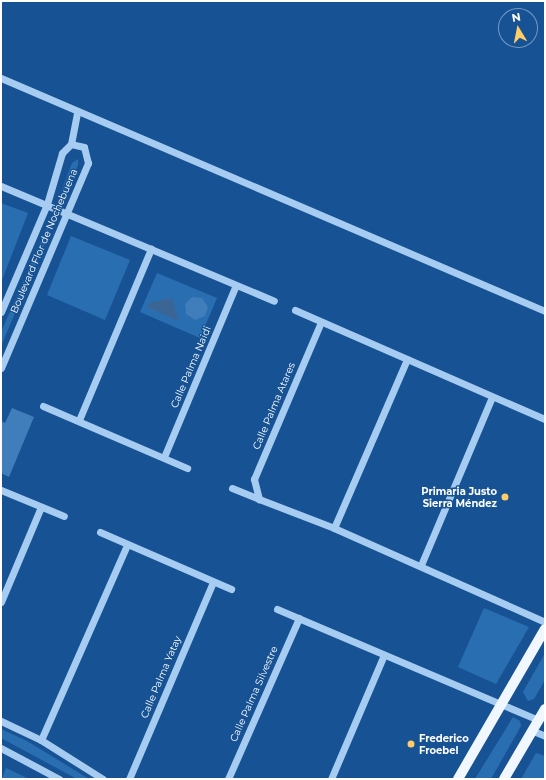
<!DOCTYPE html>
<html>
<head>
<meta charset="utf-8">
<style>
	body { margin:0 }
	#map { position:relative; width:546px; height:780px; overflow:hidden; background:#175394; font-family:Montserrat,sans-serif }
	div>[style] { position:absolute }
	[style*='--x'] { left:calc(var(--x)*1px); top:calc(var(--y)*1px); width:calc(var(--w)*1px); rotate:calc(var(--a)*1deg) }
	.green>* { inset:0; background:#2a6eb2 }
	.water>* { inset:0; background:#3a6594 }
	.building>* { inset:0; background:#3f7dbb }
	.minor>* { height:7px; margin:-3.5px; padding:0 3.5px; transform-origin:3.5px; border-radius:3.5px; background:#a7ccf1 }
	.major>* { height:10px; margin:-5px; padding:0 5px; transform-origin:5px; border-radius:5px; background:#f0f7ff }
	.dots>* { width:11px; height:11px; translate:-50% -50%; box-sizing:border-box; border:2px solid #175394; border-radius:50% }
	span { translate:-50% -50%; white-space:nowrap; text-align:center; line-height:1.15; -webkit-text-stroke:3px #175394; paint-order:stroke }
	.street-label { font-size:10px; color:#fff }
	.poi-label { font-size:10px; color:#fff; font-weight:700 }
	.right { translate:-100% -50%; text-align:right }
	.left { translate:0 -50%; text-align:left }
	.frame { position:absolute; inset:0; border:2px solid #fff; pointer-events:none }
	.north { position:absolute; left:498px; top:8px; width:40px; height:40px; box-sizing:border-box; background:#175394; border:1px solid #7498bf; border-radius:50%; rotate:350deg; font-size:11px; font-weight:700; line-height:16px; text-align:center; color:#fff }
	.north::after { content:''; display:block; margin:auto; width:14px; height:18px; background:#fc6; clip-path:polygon(50% 0,100% 100%,50% 72%,0 100%) }
</style>
</head>
<body>
<div id="map">
	<div class="green">
		<div style="clip-path:polygon(78px 159px,78px 165px,66px 194px,61px 192px,72px 163px)"></div>
		<div style="clip-path:polygon(1px 203px,28px 213px,2px 280px,1px 280px)"></div>
		<div style="clip-path:polygon(52px 216px,53px 224px,1px 346px,1px 332px)"></div>
		<div style="clip-path:polygon(71px 236px,130px 260px,105px 320px,47px 295px)"></div>
		<div style="clip-path:polygon(157px 273px,217px 298px,200px 338px,140px 312px)"></div>
		<div style="clip-path:polygon(484px 608px,529px 627px,496px 684px,458px 667px)"></div>
		<div style="clip-path:polygon(545px 653px,545px 680px,534px 699px,528px 701px,523px 692px)"></div>
		<div style="clip-path:polygon(513px 717px,520px 721px,521px 726px,491px 779px,475px 779px)"></div>
		<div style="clip-path:polygon(1px 729px,27px 741px,89px 779px,77px 779px,1px 738px)"></div>
		<div style="clip-path:polygon(536px 753px,545px 756px,545px 779px,521px 779px)"></div>
		<div style="clip-path:polygon(6px 768px,29px 779px,2px 779px)"></div>
	</div>
	<div class="water">
		<div style="clip-path:polygon(172px 298px,179px 321px,147px 307px,149px 303px)"></div>
	</div>
	<div class="building">
		<div style="clip-path:polygon(192px 297px,202px 298px,208px 307px,205px 316px,195px 320px,186px 314px,185px 304px)"></div>
		<div style="clip-path:polygon(12px 408px,34px 417px,9px 477px,1px 473px,1px 421px,5px 423px)"></div>
	</div>
	<div class="minor">
		<div style="--x:1;--y:78;--w:592;--a:23.19"></div>
		<div style="--x:71;--y:144;--w:33;--a:-79"></div>
		<div style="--x:1;--y:186;--w:296;--a:22.8"></div>
		<div style="--x:295;--y:310;--w:273;--a:23.6"></div>
		<div style="--x:1;--y:312;--w:117;--a:-66.9"></div>
		<div style="--x:47;--y:204;--w:53;--a:-73.6"></div>
		<div style="--x:62;--y:153;--w:13;--a:-45"></div>
		<div style="--x:321;--y:322;--w:171;--a:113.1"></div>
		<div style="--x:254;--y:479;--w:21;--a:76"></div>
		<div style="--x:259;--y:499;--w:80;--a:21.1"></div>
		<div style="--x:334;--y:528;--w:231;--a:24"></div>
		<div style="--x:1;--y:368;--w:223;--a:-67"></div>
		<div style="--x:88;--y:163;--w:16;--a:-104"></div>
		<div style="--x:84;--y:147;--w:13;--a:-167"></div>
		<div style="--x:43;--y:406;--w:157;--a:23.3"></div>
		<div style="--x:79;--y:420;--w:186;--a:-67.2"></div>
		<div style="--x:164;--y:457;--w:186;--a:-67.3"></div>
		<div style="--x:232;--y:488;--w:29;--a:22"></div>
		<div style="--x:1;--y:490;--w:68;--a:22.4"></div>
		<div style="--x:334;--y:528;--w:184;--a:-66.6"></div>
		<div style="--x:100;--y:532;--w:143;--a:23.5"></div>
		<div style="--x:421;--y:565;--w:182;--a:-67.1"></div>
		<div style="--x:1;--y:602;--w:103;--a:-67.2"></div>
		<div style="--x:277;--y:609;--w:285;--a:23"></div>
		<div style="--x:1;--y:721;--w:44;--a:25.4"></div>
		<div style="--x:41;--y:740;--w:73;--a:32.2"></div>
		<div style="--x:531;--y:730;--w:15;--a:23"></div>
		<div style="--x:41;--y:740;--w:213;--a:-66.2"></div>
		<div style="--x:1;--y:748;--w:66;--a:28.1"></div>
		<div style="--x:129;--y:779;--w:214;--a:-66.9"></div>
		<div style="--x:228;--y:779;--w:176;--a:-66.2"></div>
		<div style="--x:331;--y:779;--w:135;--a:-66.9"></div>
	</div>
	<div class="major">
		<div style="--x:458;--y:779;--w:173;--a:-59.9"></div>
		<div style="--x:504;--y:779;--w:81;--a:-59.6"></div>
	</div>
	<div class="dots">
		<div style="left:505px;top:497px;background:#fc6"></div>
		<div style="left:411px;top:744px;background:#fc6"></div>
	</div>
	<div class="street-label">
		<span style="left:44px;top:241px;rotate:-67deg">Boulevard Flor de Nochebuena</span>
		<span style="left:191px;top:367px;rotate:-67deg">Calle Palma Naidi</span>
		<span style="left:274px;top:406px;rotate:-67deg">Calle Palma Atares</span>
		<span style="left:161px;top:677px;rotate:-67deg">Calle Palma Yatay</span>
		<span style="left:254px;top:694px;rotate:-66deg">Calle Palma Silvestre</span>
	</div>
	<div class="poi-label">
		<span class="right" style="left:497px;top:497px">Primaria Justo<br>Sierra Méndez</span>
		<span class="left" style="left:419px;top:744px">Frederico<br>Froebel</span>
	</div>
	<div class="frame"></div>
	<div class="north">N</div>
</div>
</body>
</html>
